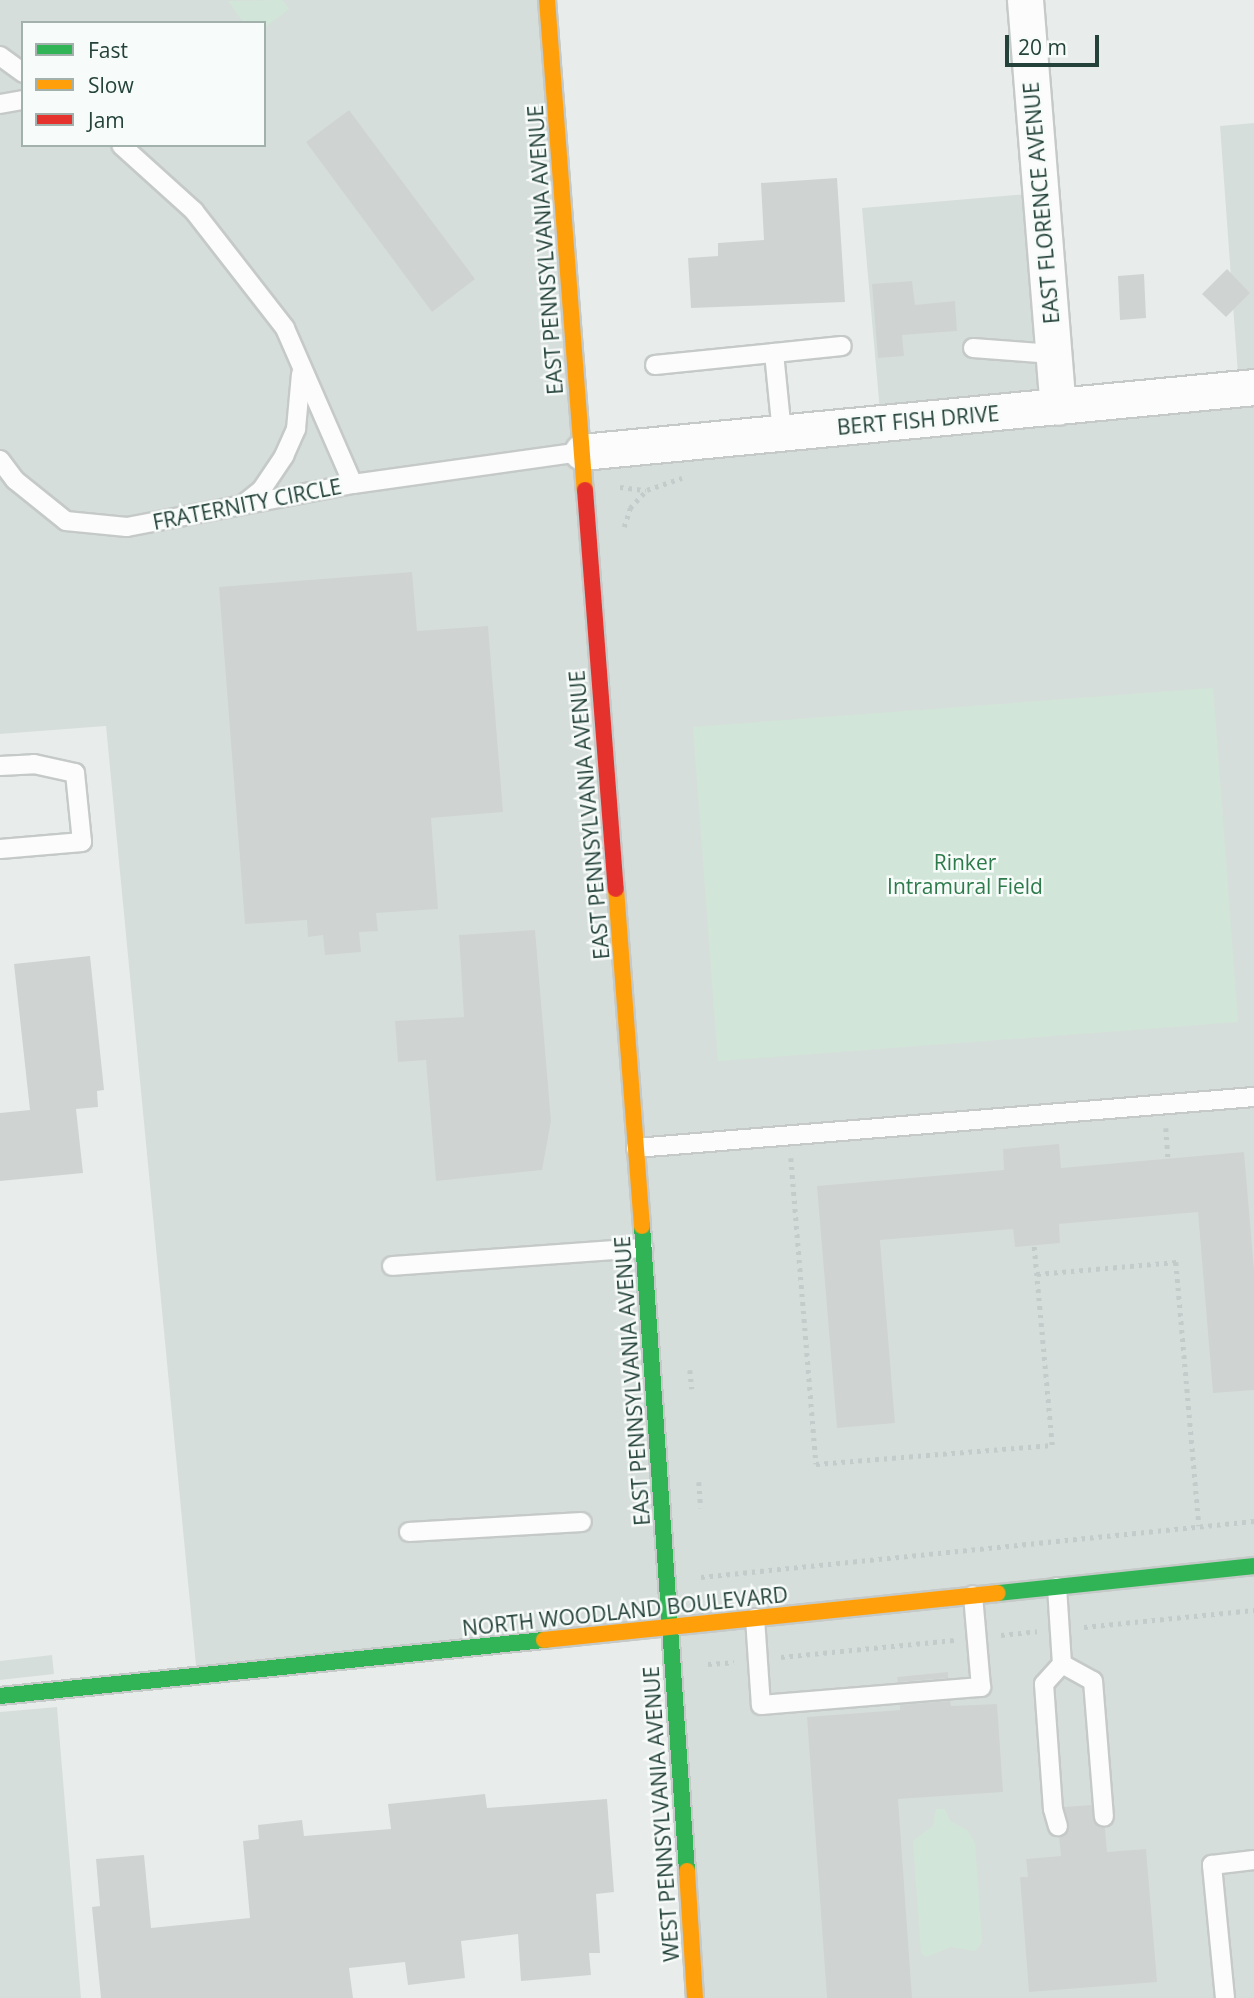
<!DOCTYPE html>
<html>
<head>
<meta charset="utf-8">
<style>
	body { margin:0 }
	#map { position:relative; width:1254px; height:1998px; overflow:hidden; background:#e8edeb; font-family:"Open Sans",sans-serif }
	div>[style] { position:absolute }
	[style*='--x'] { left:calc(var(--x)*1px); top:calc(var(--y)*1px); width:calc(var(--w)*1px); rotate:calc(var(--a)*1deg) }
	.built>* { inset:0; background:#d6dedb }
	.green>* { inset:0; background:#d1e6d8 }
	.building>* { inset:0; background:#cfd4d2 }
	.path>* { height:4.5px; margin-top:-2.25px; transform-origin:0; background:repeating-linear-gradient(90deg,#c3ccca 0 3.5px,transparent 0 8.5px) }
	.roads { filter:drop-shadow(2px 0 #c5cac8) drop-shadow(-2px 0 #c5cac8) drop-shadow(0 2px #c5cac8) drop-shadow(0 -2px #c5cac8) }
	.lane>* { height:18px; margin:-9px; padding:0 9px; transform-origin:9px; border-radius:9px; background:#fcfcfc }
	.street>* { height:35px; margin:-17.5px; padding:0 17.5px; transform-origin:17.5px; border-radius:17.5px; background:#fcfcfc }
	.fast>* { height:16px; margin:-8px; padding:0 8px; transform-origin:8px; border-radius:8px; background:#30b455 }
	.slow>* { height:16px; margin:-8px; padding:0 8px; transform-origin:8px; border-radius:8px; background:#ff9f0a }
	.jam>* { height:16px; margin:-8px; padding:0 8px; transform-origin:8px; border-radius:8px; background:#e5322d }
	span { translate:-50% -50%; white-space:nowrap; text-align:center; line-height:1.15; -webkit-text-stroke:5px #f7fbf9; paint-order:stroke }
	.street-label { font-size:21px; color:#24423a }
	.park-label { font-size:21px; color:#2d7a4b }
	.legend { position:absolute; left:21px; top:21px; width:245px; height:126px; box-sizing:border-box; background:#f7fbf9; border:2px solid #a3b1ad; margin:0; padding:9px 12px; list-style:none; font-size:21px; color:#24423a }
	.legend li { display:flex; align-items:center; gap:14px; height:35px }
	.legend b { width:35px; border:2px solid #a3b1ad }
	.scale { position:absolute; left:1005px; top:35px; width:94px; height:32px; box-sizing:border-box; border:4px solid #24423a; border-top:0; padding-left:9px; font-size:21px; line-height:24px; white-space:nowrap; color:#24423a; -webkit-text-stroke:5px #f7fbf9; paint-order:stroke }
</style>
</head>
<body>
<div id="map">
	<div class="built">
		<div style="clip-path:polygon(evenodd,0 0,547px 0,582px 451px,881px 423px,862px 208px,1040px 193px,1058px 407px,1239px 388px,1220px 126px,1254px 123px,1254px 1998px,695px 1998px,668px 1628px,197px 1676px,106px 726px,0 734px,0 0,23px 23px,264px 23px,264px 145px,23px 145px,23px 23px)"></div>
		<div style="clip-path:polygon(52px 1655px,54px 1674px,0 1680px,0 1661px)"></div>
		<div style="clip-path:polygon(57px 1707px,81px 1998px,0 1998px,0 1712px)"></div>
	</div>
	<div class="green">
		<div style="clip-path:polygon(282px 0,289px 9px,264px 28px,264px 23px,244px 23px,228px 1px)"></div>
		<div style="clip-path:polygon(1213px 688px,1238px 1022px,718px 1061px,693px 727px)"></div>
		<div style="clip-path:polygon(936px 1809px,945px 1809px,950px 1821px,968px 1831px,975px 1844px,982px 1942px,975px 1951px,951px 1947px,926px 1957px,921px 1952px,913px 1841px,933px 1826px)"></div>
	</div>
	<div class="building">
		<div style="clip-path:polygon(349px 110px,475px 279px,432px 312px,306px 142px)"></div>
		<div style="clip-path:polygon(837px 178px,845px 302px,691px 308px,688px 258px,718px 256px,718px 243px,764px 240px,761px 183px)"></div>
		<div style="clip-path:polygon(1227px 269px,1250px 293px,1226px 317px,1202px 294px)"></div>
		<div style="clip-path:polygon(1144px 274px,1146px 318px,1120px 320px,1118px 276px)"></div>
		<div style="clip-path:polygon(912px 281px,915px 305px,955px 301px,957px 331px,902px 335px,904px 356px,878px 358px,872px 284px)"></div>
		<div style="clip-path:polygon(412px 572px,417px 631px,488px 626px,503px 812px,431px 818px,438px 909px,376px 913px,378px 931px,359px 932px,361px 952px,325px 955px,323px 935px,308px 937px,307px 920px,245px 924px,219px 587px)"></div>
		<div style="clip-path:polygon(535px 930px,551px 1121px,542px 1170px,436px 1181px,426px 1060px,398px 1062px,395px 1021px,464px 1017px,459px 935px)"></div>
		<div style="clip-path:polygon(90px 956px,104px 1090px,97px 1091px,98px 1107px,76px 1109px,83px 1173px,0 1181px,0 1113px,30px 1110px,14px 964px)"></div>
		<div style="clip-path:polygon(1059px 1144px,1061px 1168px,1244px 1152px,1254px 1270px,1254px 1390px,1213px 1393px,1198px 1212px,1059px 1224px,1060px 1243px,1015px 1247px,1013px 1229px,880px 1240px,895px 1423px,837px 1428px,817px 1186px,1004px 1170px,1003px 1149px)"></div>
		<div style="clip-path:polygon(948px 1672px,948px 1678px,898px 1682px,897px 1677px)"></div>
		<div style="clip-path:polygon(950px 1701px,951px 1706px,997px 1704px,1003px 1792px,898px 1799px,912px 1998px,827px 1998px,807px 1717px,900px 1710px,900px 1705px)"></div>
		<div style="clip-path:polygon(485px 1794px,487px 1808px,607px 1799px,614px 1892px,596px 1894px,600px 1953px,589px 1953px,591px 1975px,521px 1981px,518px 1934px,461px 1941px,465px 1978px,408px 1985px,405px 1962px,349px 1968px,353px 1998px,101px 1998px,92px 1907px,100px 1906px,96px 1859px,144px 1855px,151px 1928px,250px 1918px,243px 1841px,259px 1839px,258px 1825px,302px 1820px,304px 1836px,391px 1829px,388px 1804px)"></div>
		<div style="clip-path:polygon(1092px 1805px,1094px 1823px,1105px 1828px,1107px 1852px,1146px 1849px,1157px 1982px,1029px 1992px,1020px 1877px,1028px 1877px,1026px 1859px,1061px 1856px,1059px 1837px,1069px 1828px,1064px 1807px)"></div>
	</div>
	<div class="path">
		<div style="--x:620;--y:487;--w:26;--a:7"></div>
		<div style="--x:624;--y:527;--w:20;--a:-72"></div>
		<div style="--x:630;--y:508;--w:25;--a:-47"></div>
		<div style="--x:647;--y:490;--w:37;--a:-19"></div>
		<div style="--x:1166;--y:1128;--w:30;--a:86"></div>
		<div style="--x:791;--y:1158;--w:307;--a:85.3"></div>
		<div style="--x:816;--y:1464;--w:237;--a:-4.6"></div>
		<div style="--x:1052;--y:1445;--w:200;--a:-95.2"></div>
		<div style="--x:1037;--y:1274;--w:140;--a:-4.9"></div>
		<div style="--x:1176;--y:1262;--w:265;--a:85"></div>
		<div style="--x:690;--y:1370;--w:19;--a:84"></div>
		<div style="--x:699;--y:1482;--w:26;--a:86"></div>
		<div style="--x:701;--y:1577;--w:556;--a:-5.78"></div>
		<div style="--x:1084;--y:1627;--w:171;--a:-5.7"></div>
		<div style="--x:1001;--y:1635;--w:36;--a:-6"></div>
		<div style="--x:781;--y:1657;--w:174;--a:-5.6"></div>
		<div style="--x:708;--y:1664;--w:26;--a:-4"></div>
	</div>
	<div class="roads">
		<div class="lane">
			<div style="--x:0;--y:56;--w:29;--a:36"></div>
			<div style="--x:0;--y:104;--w:23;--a:-10"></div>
			<div style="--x:973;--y:348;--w:80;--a:4.3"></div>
			<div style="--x:774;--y:353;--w:68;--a:-5.9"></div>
			<div style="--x:655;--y:365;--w:120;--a:-5.8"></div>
			<div style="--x:774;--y:353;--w:80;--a:84.3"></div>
			<div style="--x:0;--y:460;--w:25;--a:53"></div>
			<div style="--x:15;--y:480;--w:65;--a:38.8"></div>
			<div style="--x:66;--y:521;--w:61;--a:5.6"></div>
			<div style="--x:127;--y:527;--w:230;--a:-10.8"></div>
			<div style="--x:353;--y:484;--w:170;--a:-113.6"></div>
			<div style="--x:285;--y:328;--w:148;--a:-127.9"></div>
			<div style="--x:194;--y:211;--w:98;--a:-137.9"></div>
			<div style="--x:353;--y:484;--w:231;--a:-8"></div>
			<div style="--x:245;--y:503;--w:22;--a:-39"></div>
			<div style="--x:262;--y:489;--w:40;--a:-56"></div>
			<div style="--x:284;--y:456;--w:30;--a:-66"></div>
			<div style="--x:296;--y:429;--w:55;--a:-84.8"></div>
			<div style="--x:0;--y:766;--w:34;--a:-3"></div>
			<div style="--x:34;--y:764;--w:42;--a:12.4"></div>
			<div style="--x:75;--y:773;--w:69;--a:84.2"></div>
			<div style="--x:82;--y:842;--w:82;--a:175.1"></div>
			<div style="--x:636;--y:1148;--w:620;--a:-4.72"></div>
			<div style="--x:392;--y:1266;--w:252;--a:-4.1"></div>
			<div style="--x:409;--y:1532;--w:173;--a:-3.3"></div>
			<div style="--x:1057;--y:1587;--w:77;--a:86.3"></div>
			<div style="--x:1062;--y:1664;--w:27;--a:132"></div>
			<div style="--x:1044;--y:1684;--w:125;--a:85.9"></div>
			<div style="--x:1053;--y:1809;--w:18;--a:74"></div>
			<div style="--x:755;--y:1618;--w:87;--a:86.1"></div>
			<div style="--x:761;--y:1705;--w:221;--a:-4.7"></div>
			<div style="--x:981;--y:1687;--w:92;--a:-95"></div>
			<div style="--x:1062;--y:1664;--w:35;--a:29"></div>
			<div style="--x:1093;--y:1681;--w:136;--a:85.4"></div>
			<div style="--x:1225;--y:1998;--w:134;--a:-95.6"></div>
			<div style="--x:1212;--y:1865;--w:42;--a:-6.8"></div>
		</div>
		<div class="street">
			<div style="--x:1025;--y:0;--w:408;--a:85.4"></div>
			<div style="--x:582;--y:452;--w:675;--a:-5.52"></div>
		</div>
		<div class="fast">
			<div style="--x:642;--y:1226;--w:647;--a:86.01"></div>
			<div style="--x:998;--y:1593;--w:257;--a:-6"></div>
			<div style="--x:0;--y:1696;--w:547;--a:-5.88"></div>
		</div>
		<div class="slow">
			<div style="--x:547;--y:0;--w:491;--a:85.6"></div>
			<div style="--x:616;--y:889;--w:338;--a:85.6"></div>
			<div style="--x:544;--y:1640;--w:456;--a:-5.9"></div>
			<div style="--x:687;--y:1871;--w:127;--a:86.4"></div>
		</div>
		<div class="jam">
			<div style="--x:585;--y:490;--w:400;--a:85.6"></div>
		</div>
	</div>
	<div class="street-label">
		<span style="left:1041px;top:203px;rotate:-95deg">EAST FLORENCE AVENUE</span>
		<span style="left:545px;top:250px;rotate:-94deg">EAST PENNSYLVANIA AVENUE</span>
		<span style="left:918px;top:420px;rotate:-5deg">BERT FISH DRIVE</span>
		<span style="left:247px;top:504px;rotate:-11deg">FRATERNITY CIRCLE</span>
		<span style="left:589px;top:815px;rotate:-95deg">EAST PENNSYLVANIA AVENUE</span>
		<span style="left:632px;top:1381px;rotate:-94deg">EAST PENNSYLVANIA AVENUE</span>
		<span style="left:625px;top:1611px;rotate:-6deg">NORTH WOODLAND BOULEVARD</span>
		<span style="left:661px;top:1814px;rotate:-94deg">WEST PENNSYLVANIA AVENUE</span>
	</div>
	<div class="park-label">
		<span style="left:965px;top:874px">Rinker<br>Intramural Field</span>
	</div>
	<ul class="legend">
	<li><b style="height:9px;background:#30b455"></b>Fast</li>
	<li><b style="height:9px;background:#ff9f0a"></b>Slow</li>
	<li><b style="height:9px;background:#e5322d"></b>Jam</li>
	</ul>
	<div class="scale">20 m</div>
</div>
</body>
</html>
